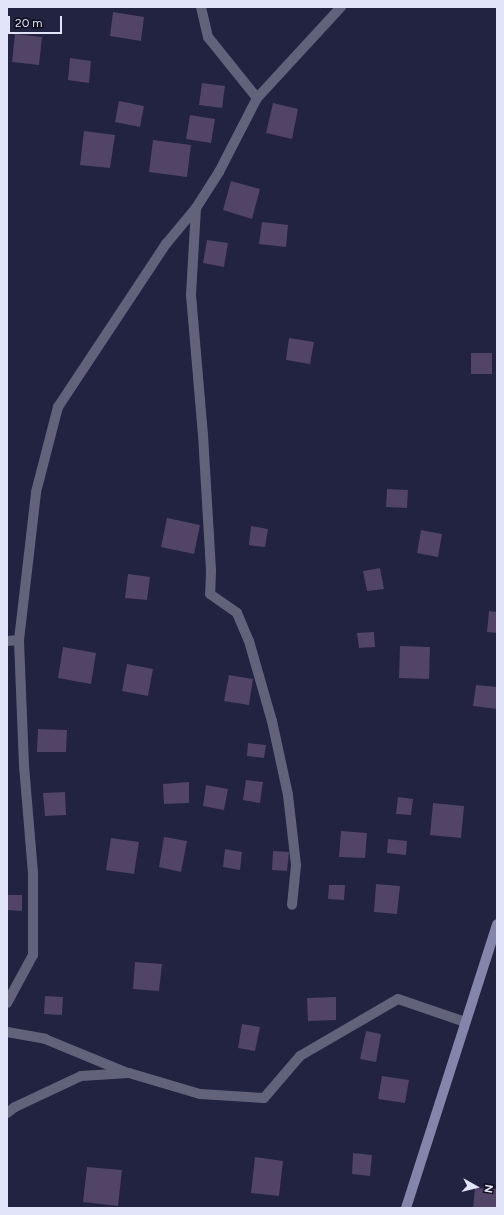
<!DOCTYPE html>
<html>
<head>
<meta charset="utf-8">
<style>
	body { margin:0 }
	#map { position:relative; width:504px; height:1215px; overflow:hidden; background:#222241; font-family:Figtree,sans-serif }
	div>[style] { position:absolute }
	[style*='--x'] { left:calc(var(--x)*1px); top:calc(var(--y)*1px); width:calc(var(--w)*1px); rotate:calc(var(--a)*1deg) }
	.building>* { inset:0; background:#514466 }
	.street>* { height:10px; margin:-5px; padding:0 5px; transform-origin:5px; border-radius:5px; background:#62637a }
	.secondary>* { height:10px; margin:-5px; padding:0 5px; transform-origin:5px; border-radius:5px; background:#8485aa }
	span { translate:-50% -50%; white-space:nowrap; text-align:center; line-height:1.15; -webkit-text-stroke:3px #0d0d1b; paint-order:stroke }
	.frame { position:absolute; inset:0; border:8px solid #e2e4f9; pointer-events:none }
	.north { position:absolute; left:456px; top:1167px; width:40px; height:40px; -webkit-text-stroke:3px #0d0d1b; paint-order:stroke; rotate:98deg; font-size:11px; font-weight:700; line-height:16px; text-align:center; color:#e2e4f9 }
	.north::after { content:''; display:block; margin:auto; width:14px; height:18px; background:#e2e4f9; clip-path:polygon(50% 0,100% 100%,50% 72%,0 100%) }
	.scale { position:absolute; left:8px; top:16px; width:54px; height:18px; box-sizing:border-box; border:2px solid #e2e4f9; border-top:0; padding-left:5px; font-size:12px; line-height:14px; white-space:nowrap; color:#e2e4f9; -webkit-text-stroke:3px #0d0d1b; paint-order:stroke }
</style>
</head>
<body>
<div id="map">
	<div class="building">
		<div style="clip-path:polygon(113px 12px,144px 17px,141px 41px,110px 36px)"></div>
		<div style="clip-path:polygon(15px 34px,42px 37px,39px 65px,12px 62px)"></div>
		<div style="clip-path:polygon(70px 58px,91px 61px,89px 83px,68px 80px)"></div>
		<div style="clip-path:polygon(202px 83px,225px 86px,222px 108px,199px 105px)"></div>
		<div style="clip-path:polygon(119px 101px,144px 106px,140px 127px,115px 122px)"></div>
		<div style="clip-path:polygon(273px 103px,298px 109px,292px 139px,266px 133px)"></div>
		<div style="clip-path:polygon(190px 115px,215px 119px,211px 143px,186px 139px)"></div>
		<div style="clip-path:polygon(84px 131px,115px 135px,110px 168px,80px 165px)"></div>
		<div style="clip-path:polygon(153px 140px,191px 145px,187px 177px,149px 172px)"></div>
		<div style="clip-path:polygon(231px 181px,260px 189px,252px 219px,223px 210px)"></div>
		<div style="clip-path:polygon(262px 222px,288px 225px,286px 247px,259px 244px)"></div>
		<div style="clip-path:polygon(207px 240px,228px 243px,224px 267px,203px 263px)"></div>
		<div style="clip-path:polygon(289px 338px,314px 342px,310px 364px,286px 360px)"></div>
		<div style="clip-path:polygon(471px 353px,492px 353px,492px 374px,471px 374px)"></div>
		<div style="clip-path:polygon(387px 489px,408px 490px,407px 508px,386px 507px)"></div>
		<div style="clip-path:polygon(167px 518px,200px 525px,194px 554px,161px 547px)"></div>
		<div style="clip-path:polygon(251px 526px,268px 529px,265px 547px,249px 545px)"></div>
		<div style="clip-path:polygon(421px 530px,442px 534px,438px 557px,417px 553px)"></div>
		<div style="clip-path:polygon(380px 568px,384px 589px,367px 591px,363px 571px)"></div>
		<div style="clip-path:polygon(128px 574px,150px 577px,147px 600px,125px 598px)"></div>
		<div style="clip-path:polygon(489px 611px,497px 612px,497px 633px,487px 632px)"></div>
		<div style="clip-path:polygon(374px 632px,375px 647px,359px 648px,357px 633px)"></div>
		<div style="clip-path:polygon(400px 646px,430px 647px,429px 679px,399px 678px)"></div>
		<div style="clip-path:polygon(63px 647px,96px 653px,91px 684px,58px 678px)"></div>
		<div style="clip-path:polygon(127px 664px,153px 669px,148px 696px,122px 691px)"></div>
		<div style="clip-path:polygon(229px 675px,253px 679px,249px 705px,224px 701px)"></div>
		<div style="clip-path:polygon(476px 685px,497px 687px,497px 709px,473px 706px)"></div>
		<div style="clip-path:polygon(38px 729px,67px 730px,66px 752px,37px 752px)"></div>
		<div style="clip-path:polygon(248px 743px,266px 745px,264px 758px,247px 756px)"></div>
		<div style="clip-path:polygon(246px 780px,263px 782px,260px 803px,243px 800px)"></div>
		<div style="clip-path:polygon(189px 782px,189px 803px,164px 804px,163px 784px)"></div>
		<div style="clip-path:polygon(206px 785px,228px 789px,224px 810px,203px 806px)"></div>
		<div style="clip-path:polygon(65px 792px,66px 815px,45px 816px,43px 793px)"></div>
		<div style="clip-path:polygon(398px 797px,413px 799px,411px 815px,396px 814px)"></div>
		<div style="clip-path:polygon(433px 803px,464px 806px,461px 838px,430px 835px)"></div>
		<div style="clip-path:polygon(341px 831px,367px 833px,365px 858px,339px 857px)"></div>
		<div style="clip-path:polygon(164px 837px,187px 841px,181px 872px,159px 867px)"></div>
		<div style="clip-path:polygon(111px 838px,139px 842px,134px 874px,106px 870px)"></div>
		<div style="clip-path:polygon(388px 839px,407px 841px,406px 855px,387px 853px)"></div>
		<div style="clip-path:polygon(225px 849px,242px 852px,240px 870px,223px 867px)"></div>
		<div style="clip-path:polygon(273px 851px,289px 852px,287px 871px,272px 870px)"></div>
		<div style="clip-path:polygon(376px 884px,400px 886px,397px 914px,374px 912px)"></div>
		<div style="clip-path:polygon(329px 885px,345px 885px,344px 900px,328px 899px)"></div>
		<div style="clip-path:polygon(7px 895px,22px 895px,22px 911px,7px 910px)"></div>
		<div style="clip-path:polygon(135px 962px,162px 964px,159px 991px,133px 989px)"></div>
		<div style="clip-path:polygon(45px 996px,63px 997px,62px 1015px,44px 1014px)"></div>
		<div style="clip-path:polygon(336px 997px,336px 1020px,308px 1021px,307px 998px)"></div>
		<div style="clip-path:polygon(242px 1024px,260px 1027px,255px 1051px,238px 1048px)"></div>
		<div style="clip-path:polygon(366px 1031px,381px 1034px,376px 1062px,360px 1059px)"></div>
		<div style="clip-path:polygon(382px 1076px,409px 1080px,405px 1103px,378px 1099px)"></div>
		<div style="clip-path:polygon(353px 1153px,372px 1155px,370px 1176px,352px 1174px)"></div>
		<div style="clip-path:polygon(255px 1157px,283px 1161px,279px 1196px,251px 1193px)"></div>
		<div style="clip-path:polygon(87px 1167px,122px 1170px,118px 1206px,83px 1202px)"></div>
		<div style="clip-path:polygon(475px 1188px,497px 1189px,497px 1208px,473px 1208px)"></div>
	</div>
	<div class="street">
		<div style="--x:201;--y:7;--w:31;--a:77"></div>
		<div style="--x:208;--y:37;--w:78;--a:51.2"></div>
		<div style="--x:196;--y:208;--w:87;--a:93.3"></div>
		<div style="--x:191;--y:295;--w:141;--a:85.1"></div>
		<div style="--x:203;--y:435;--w:136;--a:86.6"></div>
		<div style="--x:211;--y:571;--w:23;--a:92"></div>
		<div style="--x:210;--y:594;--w:33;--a:35"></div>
		<div style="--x:237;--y:613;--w:30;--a:67"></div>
		<div style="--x:249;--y:641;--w:83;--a:74"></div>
		<div style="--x:272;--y:721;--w:76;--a:77.8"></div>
		<div style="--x:288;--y:795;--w:70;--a:83.5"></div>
		<div style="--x:296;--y:865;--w:40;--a:95.7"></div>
		<div style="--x:7;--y:641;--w:12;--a:-5"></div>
		<div style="--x:7;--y:1003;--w:55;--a:-61.6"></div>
		<div style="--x:33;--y:955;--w:82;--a:-90"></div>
		<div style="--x:33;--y:873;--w:107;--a:-94.8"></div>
		<div style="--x:24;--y:766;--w:126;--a:-92.3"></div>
		<div style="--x:19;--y:640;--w:149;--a:-83.4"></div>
		<div style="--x:36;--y:492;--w:88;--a:-75.5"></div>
		<div style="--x:58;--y:407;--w:196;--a:-56.5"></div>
		<div style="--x:166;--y:244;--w:47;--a:-50.2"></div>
		<div style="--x:196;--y:208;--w:43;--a:-57.4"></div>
		<div style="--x:219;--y:172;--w:83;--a:-62.8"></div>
		<div style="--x:257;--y:98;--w:124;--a:-47.3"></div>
		<div style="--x:7;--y:1032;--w:39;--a:10"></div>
		<div style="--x:45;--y:1039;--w:87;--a:22.4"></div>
		<div style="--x:7;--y:1113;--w:10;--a:-37"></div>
		<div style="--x:15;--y:1107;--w:73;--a:-25.2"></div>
		<div style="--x:81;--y:1076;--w:48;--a:-3.6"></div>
		<div style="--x:129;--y:1073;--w:74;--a:16.5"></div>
		<div style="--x:200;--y:1094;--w:64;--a:3.6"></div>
		<div style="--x:264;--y:1098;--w:55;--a:-49.4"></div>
		<div style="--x:300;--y:1056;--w:113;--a:-30.2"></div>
		<div style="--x:398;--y:999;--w:71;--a:18.9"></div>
	</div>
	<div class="secondary">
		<div style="--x:406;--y:1208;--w:298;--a:-72.2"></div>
	</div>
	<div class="frame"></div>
	<div class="north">N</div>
	<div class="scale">20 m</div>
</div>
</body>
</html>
